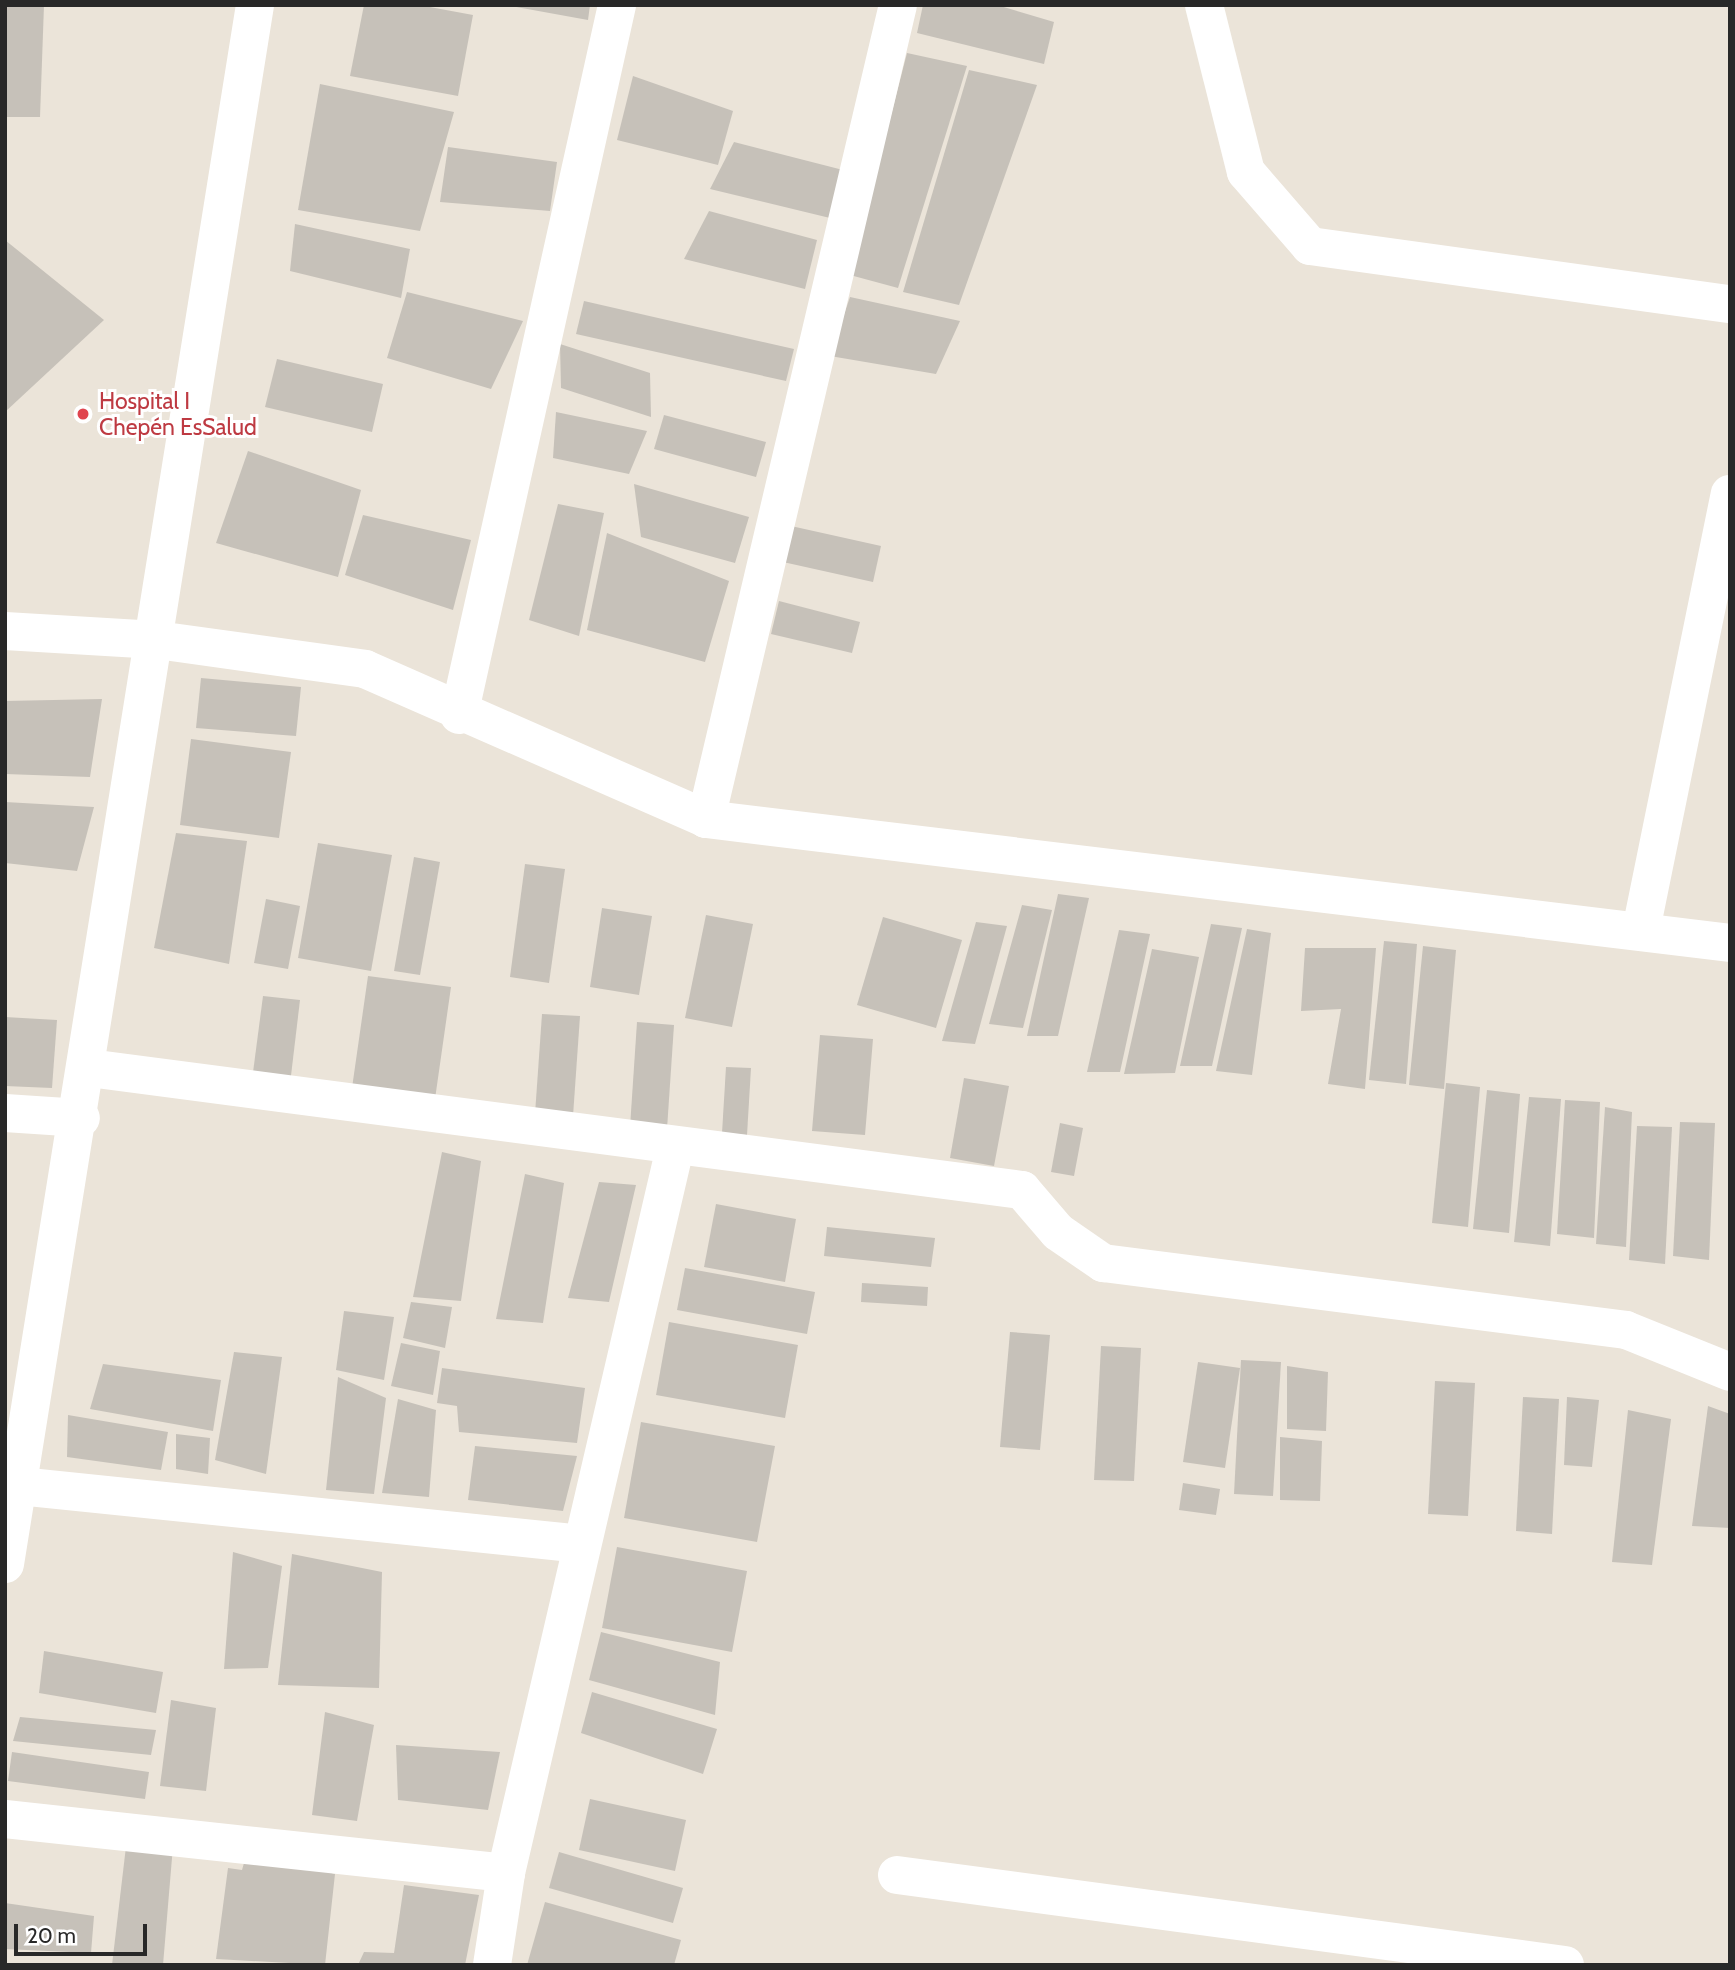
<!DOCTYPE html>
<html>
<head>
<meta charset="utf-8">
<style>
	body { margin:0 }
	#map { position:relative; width:1735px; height:1970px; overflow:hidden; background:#ebe4d9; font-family:Cabin,sans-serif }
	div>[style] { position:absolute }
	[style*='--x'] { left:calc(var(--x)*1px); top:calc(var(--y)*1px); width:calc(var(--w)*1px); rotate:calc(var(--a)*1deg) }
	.building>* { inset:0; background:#c6c1b9 }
	.minor>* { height:38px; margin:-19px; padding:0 19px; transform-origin:19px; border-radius:19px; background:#fff }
	.dots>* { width:19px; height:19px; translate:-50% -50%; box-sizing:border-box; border:4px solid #fff; border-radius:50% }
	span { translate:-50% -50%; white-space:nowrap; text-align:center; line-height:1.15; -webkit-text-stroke:6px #fff; paint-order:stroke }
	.health-label { font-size:23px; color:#be3a42 }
	.left { translate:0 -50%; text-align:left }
	.frame { position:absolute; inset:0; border:7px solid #282828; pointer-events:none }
	.scale { position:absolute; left:14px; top:1924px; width:133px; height:32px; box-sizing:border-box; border:4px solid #282828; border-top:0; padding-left:9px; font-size:21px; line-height:24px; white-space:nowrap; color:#282828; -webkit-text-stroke:5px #fff; paint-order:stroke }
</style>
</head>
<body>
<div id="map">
	<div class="building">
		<div style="clip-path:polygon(5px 5px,44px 5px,40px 117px,5px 117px)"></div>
		<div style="clip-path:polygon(364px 5px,419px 5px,473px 15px,458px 96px,350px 76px)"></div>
		<div style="clip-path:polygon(505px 5px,590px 5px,588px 20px)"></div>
		<div style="clip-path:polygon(923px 5px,997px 5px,1054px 22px,1044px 64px,917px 33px)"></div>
		<div style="clip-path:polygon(907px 53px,967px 66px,898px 288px,850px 275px)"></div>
		<div style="clip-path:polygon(969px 70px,1037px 85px,959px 305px,903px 292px)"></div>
		<div style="clip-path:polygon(633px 76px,733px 111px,718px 165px,617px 140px)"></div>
		<div style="clip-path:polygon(320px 84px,454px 112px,420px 231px,298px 210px)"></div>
		<div style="clip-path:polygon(734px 142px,843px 170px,830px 218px,710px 189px)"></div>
		<div style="clip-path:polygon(448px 147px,557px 162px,550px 211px,440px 202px)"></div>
		<div style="clip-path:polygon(709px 211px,817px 240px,805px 289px,684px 259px)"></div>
		<div style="clip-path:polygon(295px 224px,410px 249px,401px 298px,290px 271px)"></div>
		<div style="clip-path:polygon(5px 240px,104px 320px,5px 412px)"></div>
		<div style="clip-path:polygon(407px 292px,523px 321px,491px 389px,387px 358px)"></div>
		<div style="clip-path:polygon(850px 297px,960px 321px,936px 374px,830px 356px)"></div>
		<div style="clip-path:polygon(584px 301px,794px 349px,786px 381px,576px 334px)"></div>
		<div style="clip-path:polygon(560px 344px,650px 373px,651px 417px,561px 388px)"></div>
		<div style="clip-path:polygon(277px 359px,383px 384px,372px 432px,265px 407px)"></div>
		<div style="clip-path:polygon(556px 412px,647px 431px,629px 474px,553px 458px)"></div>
		<div style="clip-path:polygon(664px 415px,766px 442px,756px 477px,654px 449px)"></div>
		<div style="clip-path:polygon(248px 451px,361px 490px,338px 577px,216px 543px)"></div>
		<div style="clip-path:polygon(634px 484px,749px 517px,735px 563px,641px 537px)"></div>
		<div style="clip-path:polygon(558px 504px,604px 513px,579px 636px,529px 620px)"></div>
		<div style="clip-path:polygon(363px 515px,471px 540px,453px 610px,345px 575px)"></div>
		<div style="clip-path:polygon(791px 526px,881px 546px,873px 582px,783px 562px)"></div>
		<div style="clip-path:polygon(607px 533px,729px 581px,705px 662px,587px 630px)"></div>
		<div style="clip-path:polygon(779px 601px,860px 622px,852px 653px,771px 634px)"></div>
		<div style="clip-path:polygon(201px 678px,301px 687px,296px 736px,196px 728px)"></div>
		<div style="clip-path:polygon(102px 699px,90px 777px,5px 774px,5px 701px)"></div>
		<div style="clip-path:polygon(191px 739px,291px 752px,279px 838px,180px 825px)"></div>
		<div style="clip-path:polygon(5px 802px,94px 807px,77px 871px,5px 863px)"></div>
		<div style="clip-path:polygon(176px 833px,247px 841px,229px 964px,154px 948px)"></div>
		<div style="clip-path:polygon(318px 843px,392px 855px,371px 971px,298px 958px)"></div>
		<div style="clip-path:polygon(414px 857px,440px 862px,420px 975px,394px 971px)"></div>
		<div style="clip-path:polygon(525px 864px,565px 869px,549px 983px,510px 977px)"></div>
		<div style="clip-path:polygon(1058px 894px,1089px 898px,1058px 1036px,1027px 1036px)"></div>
		<div style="clip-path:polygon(266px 899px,300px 906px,288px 969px,254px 963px)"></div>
		<div style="clip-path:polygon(1022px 905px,1052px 910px,1023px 1028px,989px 1024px)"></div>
		<div style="clip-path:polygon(602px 908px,652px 916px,639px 995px,590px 987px)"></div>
		<div style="clip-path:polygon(706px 915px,753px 924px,732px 1027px,685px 1018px)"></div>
		<div style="clip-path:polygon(883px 917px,962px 940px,936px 1028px,857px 1005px)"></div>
		<div style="clip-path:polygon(976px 922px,1007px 926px,975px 1044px,942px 1041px)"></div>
		<div style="clip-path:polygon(1211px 924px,1242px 928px,1212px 1066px,1180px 1066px)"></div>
		<div style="clip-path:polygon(1247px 929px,1271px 933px,1252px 1075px,1216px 1071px)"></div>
		<div style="clip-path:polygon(1119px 930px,1150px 934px,1120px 1072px,1087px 1072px)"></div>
		<div style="clip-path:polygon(1384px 941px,1417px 944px,1406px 1084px,1369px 1080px)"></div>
		<div style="clip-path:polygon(1423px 946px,1456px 950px,1444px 1089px,1409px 1085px)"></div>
		<div style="clip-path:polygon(1305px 948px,1376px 948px,1365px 1089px,1328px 1084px,1341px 1009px,1301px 1011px)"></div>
		<div style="clip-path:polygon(1152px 949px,1199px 957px,1175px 1073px,1124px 1074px)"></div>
		<div style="clip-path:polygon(368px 976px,451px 987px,434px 1106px,351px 1095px)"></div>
		<div style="clip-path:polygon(263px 996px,300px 1000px,290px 1084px,252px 1080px)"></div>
		<div style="clip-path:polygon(542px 1014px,580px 1016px,573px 1116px,535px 1114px)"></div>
		<div style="clip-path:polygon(5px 1017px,57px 1020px,52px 1088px,5px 1086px)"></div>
		<div style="clip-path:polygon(637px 1022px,674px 1025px,667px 1129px,630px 1127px)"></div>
		<div style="clip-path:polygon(820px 1035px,873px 1039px,865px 1135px,812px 1131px)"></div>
		<div style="clip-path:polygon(726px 1067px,751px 1068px,747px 1135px,722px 1133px)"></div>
		<div style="clip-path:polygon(964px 1078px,1009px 1086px,994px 1166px,950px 1158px)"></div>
		<div style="clip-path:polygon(1446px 1083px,1480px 1087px,1468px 1227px,1432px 1223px)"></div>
		<div style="clip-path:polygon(1487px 1090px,1520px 1094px,1509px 1233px,1473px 1229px)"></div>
		<div style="clip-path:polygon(1529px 1097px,1561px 1099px,1550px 1246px,1514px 1242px)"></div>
		<div style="clip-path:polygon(1565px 1100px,1600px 1102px,1594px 1238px,1557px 1234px)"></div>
		<div style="clip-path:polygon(1605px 1107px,1632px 1112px,1626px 1247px,1596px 1244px)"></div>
		<div style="clip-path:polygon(1680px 1122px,1715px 1123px,1709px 1260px,1673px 1256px)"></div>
		<div style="clip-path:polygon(1060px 1123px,1083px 1128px,1074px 1176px,1051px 1172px)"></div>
		<div style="clip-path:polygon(1637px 1126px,1672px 1127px,1665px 1264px,1629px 1260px)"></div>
		<div style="clip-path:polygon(442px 1152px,481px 1161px,461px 1301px,413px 1297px)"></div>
		<div style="clip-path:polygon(525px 1174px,564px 1183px,543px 1323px,496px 1319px)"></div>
		<div style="clip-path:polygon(599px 1182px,636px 1185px,609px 1302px,568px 1298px)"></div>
		<div style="clip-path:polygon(716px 1204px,796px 1219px,785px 1282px,704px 1267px)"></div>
		<div style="clip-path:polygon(827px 1227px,935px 1238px,931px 1267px,824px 1256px)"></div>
		<div style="clip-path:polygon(685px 1268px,815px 1292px,807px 1334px,677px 1310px)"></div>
		<div style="clip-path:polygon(862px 1283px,928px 1287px,927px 1306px,861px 1302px)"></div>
		<div style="clip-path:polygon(411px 1302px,452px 1307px,445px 1348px,403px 1338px)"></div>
		<div style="clip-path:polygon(344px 1311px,394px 1317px,384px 1380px,336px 1370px)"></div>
		<div style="clip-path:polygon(669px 1322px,798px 1345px,785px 1418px,656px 1395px)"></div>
		<div style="clip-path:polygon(1010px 1332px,1050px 1335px,1040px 1450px,1000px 1447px)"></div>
		<div style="clip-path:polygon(401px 1343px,440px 1351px,433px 1395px,391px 1386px)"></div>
		<div style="clip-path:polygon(1101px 1346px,1141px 1348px,1134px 1481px,1094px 1480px)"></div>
		<div style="clip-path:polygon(234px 1352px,282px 1357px,266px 1474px,215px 1460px)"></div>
		<div style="clip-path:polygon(1241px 1360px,1281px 1362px,1273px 1496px,1234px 1494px)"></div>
		<div style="clip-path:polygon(1198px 1362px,1240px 1368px,1225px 1468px,1183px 1462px)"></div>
		<div style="clip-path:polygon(103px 1364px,221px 1380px,213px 1431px,90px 1409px)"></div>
		<div style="clip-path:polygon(1287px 1366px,1328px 1372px,1326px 1431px,1287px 1429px)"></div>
		<div style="clip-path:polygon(442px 1368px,585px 1388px,577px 1443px,459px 1432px,457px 1406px,437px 1403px)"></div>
		<div style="clip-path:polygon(338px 1377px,386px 1398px,374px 1494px,326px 1490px)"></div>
		<div style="clip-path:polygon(1435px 1381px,1475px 1383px,1468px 1516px,1428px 1514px)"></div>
		<div style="clip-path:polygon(1523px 1397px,1559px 1399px,1552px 1534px,1516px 1531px)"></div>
		<div style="clip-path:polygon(1567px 1397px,1599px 1400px,1592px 1467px,1564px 1465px)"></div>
		<div style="clip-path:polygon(398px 1399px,436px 1410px,429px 1497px,382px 1493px)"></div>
		<div style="clip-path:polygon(1708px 1406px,1730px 1414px,1730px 1528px,1692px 1526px)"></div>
		<div style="clip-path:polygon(1628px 1410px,1671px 1419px,1652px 1565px,1612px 1562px)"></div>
		<div style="clip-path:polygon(68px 1415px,168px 1432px,161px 1470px,67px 1457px)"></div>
		<div style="clip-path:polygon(641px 1422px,775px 1446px,757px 1542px,624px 1518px)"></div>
		<div style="clip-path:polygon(176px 1434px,210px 1438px,208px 1474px,176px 1469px)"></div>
		<div style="clip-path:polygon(1280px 1437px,1322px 1441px,1320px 1501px,1280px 1500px)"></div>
		<div style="clip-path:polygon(475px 1446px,577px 1456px,563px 1511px,468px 1500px)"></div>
		<div style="clip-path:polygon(1183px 1483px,1220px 1489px,1216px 1515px,1179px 1510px)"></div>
		<div style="clip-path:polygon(617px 1547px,747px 1571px,732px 1652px,602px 1628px)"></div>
		<div style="clip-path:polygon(233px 1552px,282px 1566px,268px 1668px,224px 1669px)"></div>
		<div style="clip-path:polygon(292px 1554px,382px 1572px,379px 1688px,278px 1685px)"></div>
		<div style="clip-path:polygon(601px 1632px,720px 1662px,715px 1715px,589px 1680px)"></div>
		<div style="clip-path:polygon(44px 1651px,163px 1672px,156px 1713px,39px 1693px)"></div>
		<div style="clip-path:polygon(592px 1692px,717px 1729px,703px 1774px,581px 1733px)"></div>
		<div style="clip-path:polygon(171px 1700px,216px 1708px,206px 1791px,160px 1786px)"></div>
		<div style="clip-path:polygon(325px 1712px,374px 1725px,357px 1821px,312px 1815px)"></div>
		<div style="clip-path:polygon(20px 1717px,156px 1730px,151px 1755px,13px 1741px)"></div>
		<div style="clip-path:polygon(396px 1745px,500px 1752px,488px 1810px,398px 1800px)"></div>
		<div style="clip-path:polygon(12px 1752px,149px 1772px,145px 1799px,8px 1781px)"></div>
		<div style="clip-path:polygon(590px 1799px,686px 1820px,675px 1871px,579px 1850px)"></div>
		<div style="clip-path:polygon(127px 1838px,173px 1846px,163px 1965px,112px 1965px)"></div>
		<div style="clip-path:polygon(248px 1849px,335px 1874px,325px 1965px,216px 1959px,228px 1868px,242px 1870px)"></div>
		<div style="clip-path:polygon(559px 1852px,683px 1888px,673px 1923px,549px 1888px)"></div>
		<div style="clip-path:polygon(404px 1885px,479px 1895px,465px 1965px,358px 1965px,364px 1952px,394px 1953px)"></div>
		<div style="clip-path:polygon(545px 1902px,681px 1940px,674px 1965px,527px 1965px)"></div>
		<div style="clip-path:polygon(5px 1903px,94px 1916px,91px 1953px,5px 1949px)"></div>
	</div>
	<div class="minor">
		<div style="--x:1204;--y:5;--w:172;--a:75.9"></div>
		<div style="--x:1246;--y:172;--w:98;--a:49.1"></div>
		<div style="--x:1310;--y:246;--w:424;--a:7.9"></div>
		<div style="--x:5;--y:631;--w:152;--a:3.4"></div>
		<div style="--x:157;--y:640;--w:210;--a:7.9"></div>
		<div style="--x:365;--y:669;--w:373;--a:23.7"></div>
		<div style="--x:706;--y:819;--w:1031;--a:6.9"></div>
		<div style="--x:459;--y:715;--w:727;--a:-77.45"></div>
		<div style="--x:706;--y:819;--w:836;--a:-76.73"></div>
		<div style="--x:1641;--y:930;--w:445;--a:-78.5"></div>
		<div style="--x:89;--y:1068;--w:941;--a:7.45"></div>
		<div style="--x:1022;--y:1190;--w:55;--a:49.4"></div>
		<div style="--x:1058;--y:1232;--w:55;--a:34.6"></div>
		<div style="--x:1103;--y:1263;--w:527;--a:7.3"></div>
		<div style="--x:1626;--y:1330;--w:112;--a:22"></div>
		<div style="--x:5;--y:1113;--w:76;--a:3.8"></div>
		<div style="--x:19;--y:1486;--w:566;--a:5.88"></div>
		<div style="--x:5;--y:1564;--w:1579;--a:-80.89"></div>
		<div style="--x:5;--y:1819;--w:504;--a:6.15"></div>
		<div style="--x:897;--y:1875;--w:674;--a:7.67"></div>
		<div style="--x:492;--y:1965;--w:93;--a:-81.3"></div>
		<div style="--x:506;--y:1873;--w:744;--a:-76.88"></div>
	</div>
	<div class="dots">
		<div style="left:83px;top:414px;background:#e0444e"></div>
	</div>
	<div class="health-label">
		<span class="left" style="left:99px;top:414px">Hospital I<br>Chepén EsSalud</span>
	</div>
	<div class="frame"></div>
	<div class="scale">20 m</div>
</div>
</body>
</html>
